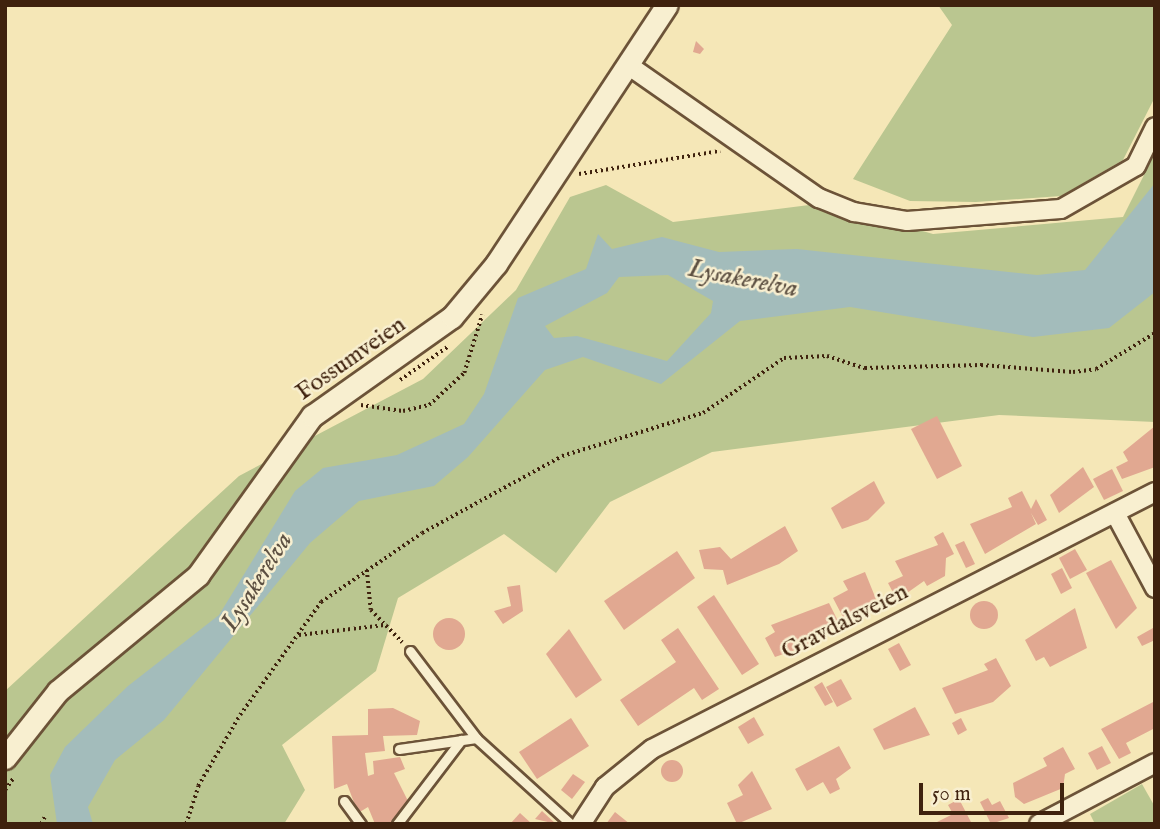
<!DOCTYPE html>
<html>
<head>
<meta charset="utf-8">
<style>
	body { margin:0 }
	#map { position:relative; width:1160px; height:829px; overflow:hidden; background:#f5e7b7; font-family:"IM FELL English",serif }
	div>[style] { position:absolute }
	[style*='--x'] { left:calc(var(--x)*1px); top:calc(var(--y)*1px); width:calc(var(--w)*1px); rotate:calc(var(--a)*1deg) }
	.green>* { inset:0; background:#bac690 }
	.water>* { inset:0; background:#a3bcbb }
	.building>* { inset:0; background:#e1a891 }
	.round { border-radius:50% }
	.path>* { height:3.5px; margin-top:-1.75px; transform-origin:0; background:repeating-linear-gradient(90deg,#3f220e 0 2px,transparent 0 5.5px) }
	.roads { filter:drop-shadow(2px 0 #6c5338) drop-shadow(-2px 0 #6c5338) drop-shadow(0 2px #6c5338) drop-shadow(0 -2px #6c5338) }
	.service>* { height:9px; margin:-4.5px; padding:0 4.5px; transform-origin:4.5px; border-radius:4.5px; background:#f8efd0 }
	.minor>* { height:18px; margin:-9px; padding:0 9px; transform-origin:9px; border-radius:9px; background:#f8efd0 }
	.tertiary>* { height:21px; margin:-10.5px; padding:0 10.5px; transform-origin:10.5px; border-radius:10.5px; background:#f8efd0 }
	span { translate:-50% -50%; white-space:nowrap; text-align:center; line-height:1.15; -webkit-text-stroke:5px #f8efd0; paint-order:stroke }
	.street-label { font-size:24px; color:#3f220e }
	.water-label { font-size:26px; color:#5d5042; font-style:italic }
	.frame { position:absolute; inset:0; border:7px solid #3f220e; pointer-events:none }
	.scale { position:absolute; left:919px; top:783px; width:145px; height:32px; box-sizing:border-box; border:4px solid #3f220e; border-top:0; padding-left:9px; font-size:21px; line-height:24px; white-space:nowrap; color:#3f220e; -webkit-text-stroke:5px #f8efd0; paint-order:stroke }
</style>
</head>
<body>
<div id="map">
	<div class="green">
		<div style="clip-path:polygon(938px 5px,1155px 5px,1155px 97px,1123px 160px,1061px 196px,976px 202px,910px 201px,853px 179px,952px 25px)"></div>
		<div style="clip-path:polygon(1155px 153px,1155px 422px,999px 415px,712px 452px,610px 502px,556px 573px,504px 534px,398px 598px,376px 671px,282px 745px,305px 790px,284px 824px,5px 824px,5px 691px,239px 476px,423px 379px,516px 290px,570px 197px,606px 185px,673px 222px,825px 203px,933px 234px,1123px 217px)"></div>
		<div style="clip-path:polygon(1142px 784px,1155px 807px,1155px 824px,1095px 824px,1090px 814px)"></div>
	</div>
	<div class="water">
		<div style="clip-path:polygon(evenodd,1155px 183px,1155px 292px,1109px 328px,1033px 337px,850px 307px,740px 321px,661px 384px,583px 357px,545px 370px,468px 457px,434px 486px,359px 501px,310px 543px,164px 720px,115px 760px,88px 807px,93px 824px,57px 824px,50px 775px,65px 747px,128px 686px,219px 615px,295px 491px,323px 468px,397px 455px,464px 424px,484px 394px,518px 298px,586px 269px,598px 234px,612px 249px,662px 237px,719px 252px,797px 249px,1037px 275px,1085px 270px,1155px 183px,668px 275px,713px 301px,711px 313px,667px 361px,577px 336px,554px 338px,545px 326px,607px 293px,619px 277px,668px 275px)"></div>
	</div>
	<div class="building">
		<div style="clip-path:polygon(696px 41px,704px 49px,700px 54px,693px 52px)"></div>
		<div style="clip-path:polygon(937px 416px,962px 466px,937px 479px,911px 429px)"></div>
		<div style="clip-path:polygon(1155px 426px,1155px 467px,1122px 479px,1116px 467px,1128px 461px,1123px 452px)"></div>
		<div style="clip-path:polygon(1083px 467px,1094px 487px,1059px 513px,1050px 495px)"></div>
		<div style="clip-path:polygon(1112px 469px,1123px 491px,1104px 500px,1093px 479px)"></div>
		<div style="clip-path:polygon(874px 481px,885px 503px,868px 520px,842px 529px,831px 508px)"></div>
		<div style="clip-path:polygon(1022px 491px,1031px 509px,1036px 499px,1047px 520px,1038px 525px,1031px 513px,1036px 524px,985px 554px,970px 524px,1012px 507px,1008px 498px)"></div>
		<div style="clip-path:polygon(785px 526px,798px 551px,779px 564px,727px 585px,723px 570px,704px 569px,699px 550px,720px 547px,731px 559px)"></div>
		<div style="clip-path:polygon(943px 532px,954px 554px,946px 558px,945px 576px,927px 586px,924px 581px,897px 600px,888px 583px,903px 576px,895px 561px,938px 545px,934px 537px)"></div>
		<div style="clip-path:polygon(964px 541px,975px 564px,966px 568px,955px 545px)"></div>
		<div style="clip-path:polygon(1075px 549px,1087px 570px,1070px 579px,1059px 558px)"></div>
		<div style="clip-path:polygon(677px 551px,695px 578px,624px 630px,604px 601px)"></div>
		<div style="clip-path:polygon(1111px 560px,1137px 608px,1116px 629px,1086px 573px)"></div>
		<div style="clip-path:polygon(1062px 568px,1072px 588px,1061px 594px,1051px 574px)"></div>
		<div style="clip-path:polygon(865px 572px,878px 604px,845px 621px,833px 598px,848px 590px,843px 581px)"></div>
		<div style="clip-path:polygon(520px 585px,523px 611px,503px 624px,494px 611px,511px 606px,507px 587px)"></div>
		<div style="clip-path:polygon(714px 595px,759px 664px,742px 675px,697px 607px)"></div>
		<div class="round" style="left:970px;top:601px;width:28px;height:28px"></div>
		<div style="clip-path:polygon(829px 603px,839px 623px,816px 635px,815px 643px,775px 657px,765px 638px,775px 632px,771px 625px)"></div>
		<div style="clip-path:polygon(1075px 608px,1087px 648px,1050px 667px,1044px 657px,1036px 661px,1025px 640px)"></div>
		<div class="round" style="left:433px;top:618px;width:32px;height:32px"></div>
		<div style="clip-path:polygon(678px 628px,719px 689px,702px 700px,694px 688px,638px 726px,620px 700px,676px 662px,661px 640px)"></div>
		<div style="clip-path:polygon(1153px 628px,1155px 640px,1142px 646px,1137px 637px)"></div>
		<div style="clip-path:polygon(569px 629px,602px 680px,576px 698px,546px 654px)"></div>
		<div style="clip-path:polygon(899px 643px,911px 665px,900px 671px,888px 649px)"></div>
		<div style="clip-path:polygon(996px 658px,1011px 686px,993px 702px,955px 714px,942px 688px,988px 670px,984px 664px)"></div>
		<div style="clip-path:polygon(841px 679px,852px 699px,837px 707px,826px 687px)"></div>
		<div style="clip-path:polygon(822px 682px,833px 702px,825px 706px,814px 687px)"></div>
		<div style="clip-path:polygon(1155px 701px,1155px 728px,1126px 743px,1131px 753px,1119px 759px,1101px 729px)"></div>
		<div style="clip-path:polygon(915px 707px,930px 735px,884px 750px,873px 729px)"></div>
		<div style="clip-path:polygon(393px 708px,420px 721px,417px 735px,383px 736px,385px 751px,365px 753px,368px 776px,374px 774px,373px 761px,400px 757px,405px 769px,394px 773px,410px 805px,392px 824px,375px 824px,368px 807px,358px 813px,347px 784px,334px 789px,332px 736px,368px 735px,368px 709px)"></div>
		<div style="clip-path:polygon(754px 717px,764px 735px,748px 744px,738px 727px)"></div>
		<div style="clip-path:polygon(571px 718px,589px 746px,537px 779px,519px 752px)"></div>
		<div style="clip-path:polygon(961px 718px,967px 730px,958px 735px,952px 723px)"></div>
		<div style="clip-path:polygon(839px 746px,851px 768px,836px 779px,840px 789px,830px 794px,823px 782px,807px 791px,795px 769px)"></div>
		<div style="clip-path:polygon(1102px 746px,1111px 763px,1097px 770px,1088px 753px)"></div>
		<div style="clip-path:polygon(1063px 747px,1075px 769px,1065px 774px,1063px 788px,1024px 804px,1015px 797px,1013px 783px,1047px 766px,1043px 758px)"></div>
		<div class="round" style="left:661px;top:760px;width:22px;height:22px"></div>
		<div style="clip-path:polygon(752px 771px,772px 809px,737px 824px,727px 803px,743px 795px,738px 785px)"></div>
		<div style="clip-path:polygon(573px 774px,585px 782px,572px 799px,561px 790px)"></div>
		<div style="clip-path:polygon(988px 798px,992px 805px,1000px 801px,1009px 818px,991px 824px,980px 802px)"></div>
		<div style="clip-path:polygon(959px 799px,972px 824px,933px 824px,953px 814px,948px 805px)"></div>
		<div style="clip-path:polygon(542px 811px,556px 824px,535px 819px)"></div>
		<div style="clip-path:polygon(615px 812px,630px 824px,606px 824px)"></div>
		<div style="clip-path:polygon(520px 813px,532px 824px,510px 824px)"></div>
	</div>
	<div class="path">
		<div style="--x:579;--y:174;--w:143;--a:-9.3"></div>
		<div style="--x:400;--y:380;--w:60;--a:-34.8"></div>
		<div style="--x:361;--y:405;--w:42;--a:8.1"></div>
		<div style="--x:403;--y:411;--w:27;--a:-13"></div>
		<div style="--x:429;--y:405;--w:47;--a:-42.4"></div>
		<div style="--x:464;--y:373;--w:61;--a:-72.8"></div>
		<div style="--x:367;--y:570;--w:40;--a:84.3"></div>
		<div style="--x:371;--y:610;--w:45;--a:45.9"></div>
		<div style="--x:299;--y:635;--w:88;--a:-6.6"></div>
		<div style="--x:5;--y:790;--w:16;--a:-55"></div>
		<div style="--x:41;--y:824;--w:9;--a:-63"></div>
		<div style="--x:186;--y:824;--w:40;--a:-72"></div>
		<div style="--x:198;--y:786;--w:82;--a:-59.4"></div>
		<div style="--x:240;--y:715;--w:139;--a:-54.4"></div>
		<div style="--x:321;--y:602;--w:122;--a:-34.3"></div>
		<div style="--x:422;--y:533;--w:160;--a:-28.8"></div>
		<div style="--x:562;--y:456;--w:147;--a:-17"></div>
		<div style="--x:703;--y:413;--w:98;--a:-34.2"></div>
		<div style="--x:784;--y:358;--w:43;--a:-2.7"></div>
		<div style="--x:827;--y:356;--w:40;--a:18"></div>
		<div style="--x:865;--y:368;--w:116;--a:-1.5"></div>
		<div style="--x:981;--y:365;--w:92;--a:4.4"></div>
		<div style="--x:1073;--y:372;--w:23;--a:-7"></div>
		<div style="--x:1096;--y:369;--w:69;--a:-31.4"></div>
	</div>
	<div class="roads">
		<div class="service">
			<div style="--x:410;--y:651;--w:109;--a:52.8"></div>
			<div style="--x:399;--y:749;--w:78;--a:-8.1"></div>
			<div style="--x:476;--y:738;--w:128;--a:42.2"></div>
			<div style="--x:344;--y:801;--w:29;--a:54"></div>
			<div style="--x:397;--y:824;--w:106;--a:-52.7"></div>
		</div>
		<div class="minor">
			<div style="--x:628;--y:65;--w:233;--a:34.9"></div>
			<div style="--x:819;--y:198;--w:38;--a:22"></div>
			<div style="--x:854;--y:212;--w:54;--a:9.6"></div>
			<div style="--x:907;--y:221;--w:154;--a:-4.5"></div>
			<div style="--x:1061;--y:209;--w:86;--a:-29.8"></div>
			<div style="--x:1136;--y:166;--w:43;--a:-64"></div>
			<div style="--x:1115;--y:513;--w:85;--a:61.9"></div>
			<div style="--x:581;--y:824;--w:44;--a:-57"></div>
			<div style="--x:605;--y:787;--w:60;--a:-39"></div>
			<div style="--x:652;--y:749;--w:565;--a:-27.06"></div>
			<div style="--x:1039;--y:824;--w:131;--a:-27.7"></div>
		</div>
		<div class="tertiary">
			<div style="--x:5;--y:758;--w:85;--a:-51.7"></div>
			<div style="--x:58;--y:691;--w:182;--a:-39.6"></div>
			<div style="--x:198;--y:575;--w:196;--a:-54.4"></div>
			<div style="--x:312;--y:416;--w:171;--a:-35.3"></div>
			<div style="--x:452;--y:317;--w:69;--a:-50.3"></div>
			<div style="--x:496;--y:264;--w:310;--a:-56.6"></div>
		</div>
	</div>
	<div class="street-label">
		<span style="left:351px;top:359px;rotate:-35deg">Fossumveien</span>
		<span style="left:845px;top:622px;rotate:-27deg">Gravdalsveien</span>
	</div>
	<div class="water-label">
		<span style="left:743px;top:279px;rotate:11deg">Lysakerelva</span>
		<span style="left:257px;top:582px;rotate:-58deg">Lysakerelva</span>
	</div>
	<div class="frame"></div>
	<div class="scale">50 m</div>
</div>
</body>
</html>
